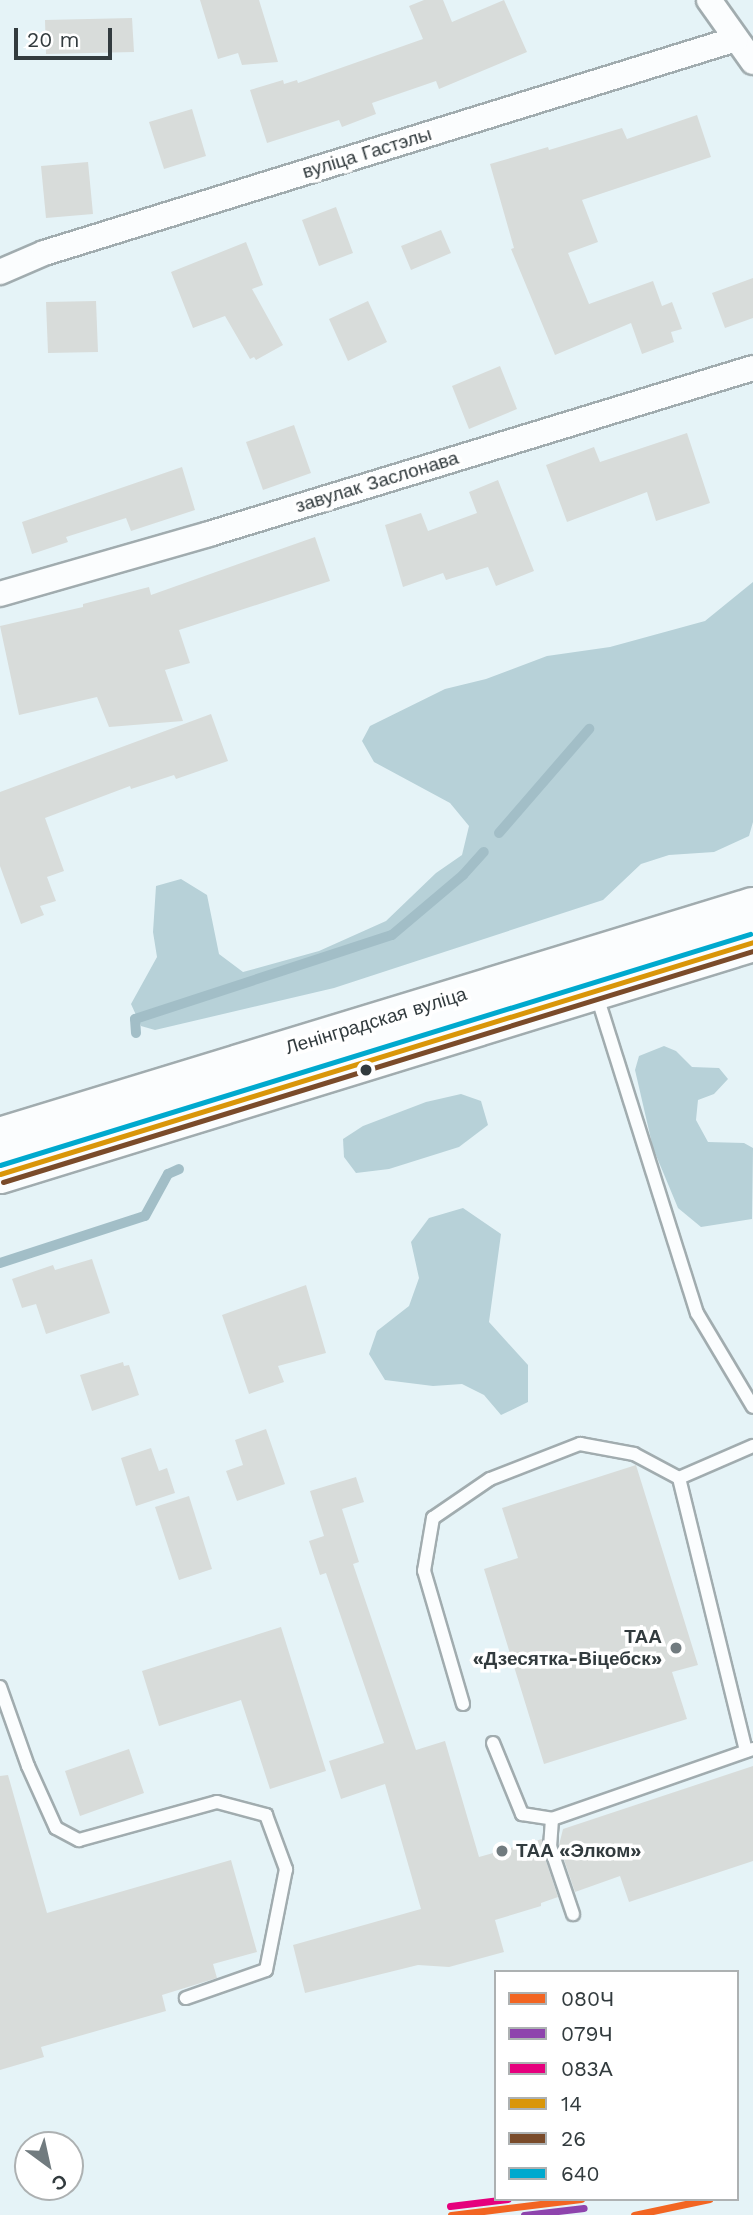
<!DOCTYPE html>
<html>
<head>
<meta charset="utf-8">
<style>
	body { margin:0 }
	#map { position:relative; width:753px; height:2215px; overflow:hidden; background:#e5f3f7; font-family:"Work Sans",sans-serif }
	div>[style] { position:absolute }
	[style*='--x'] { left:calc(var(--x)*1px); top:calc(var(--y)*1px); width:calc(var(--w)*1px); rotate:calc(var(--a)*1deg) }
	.forest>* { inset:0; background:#b7d1d8 }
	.stream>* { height:10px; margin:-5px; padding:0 5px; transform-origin:5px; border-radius:5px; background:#a2bec7 }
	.building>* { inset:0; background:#d8dcda }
	.roads { filter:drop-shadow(2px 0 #a1acaf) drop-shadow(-2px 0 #a1acaf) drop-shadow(0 2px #a1acaf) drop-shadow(0 -2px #a1acaf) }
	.lane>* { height:12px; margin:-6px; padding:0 6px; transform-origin:6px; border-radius:6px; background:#fbfdfe }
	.street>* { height:24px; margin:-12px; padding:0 12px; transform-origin:12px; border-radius:12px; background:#fbfdfe }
	.primary>* { height:38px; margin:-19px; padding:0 19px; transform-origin:19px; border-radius:19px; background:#fbfdfe }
	.bus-1>* { height:5px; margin:-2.5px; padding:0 2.5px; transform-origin:2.5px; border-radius:2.5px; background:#d99609 }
	.bus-2>* { height:5px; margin:-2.5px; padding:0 2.5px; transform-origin:2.5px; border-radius:2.5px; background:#7a4b2a }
	.bus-3>* { height:5px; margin:-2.5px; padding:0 2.5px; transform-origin:2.5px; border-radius:2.5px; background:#00a9ce }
	.rail-1>* { height:7px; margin:-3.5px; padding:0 3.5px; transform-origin:3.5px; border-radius:3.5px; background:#f26522 }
	.rail-2>* { height:7px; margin:-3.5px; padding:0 3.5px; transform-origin:3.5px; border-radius:3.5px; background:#8e44ad }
	.rail-3>* { height:7px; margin:-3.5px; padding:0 3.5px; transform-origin:3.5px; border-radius:3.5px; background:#e5007d }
	.dots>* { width:19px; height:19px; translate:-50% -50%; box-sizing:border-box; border:4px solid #fff; border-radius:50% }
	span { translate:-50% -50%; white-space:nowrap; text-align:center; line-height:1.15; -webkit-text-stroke:7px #fff; paint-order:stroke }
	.street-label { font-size:19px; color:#323b3e }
	.poi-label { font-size:19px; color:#323b3e; font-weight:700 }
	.right { translate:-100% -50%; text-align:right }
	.left { translate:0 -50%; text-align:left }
	.legend { position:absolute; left:494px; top:1970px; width:245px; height:231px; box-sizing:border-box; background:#fff; border:2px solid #adb1b2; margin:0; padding:9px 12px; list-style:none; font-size:21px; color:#323b3e }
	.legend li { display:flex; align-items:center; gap:14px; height:35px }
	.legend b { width:35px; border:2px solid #adb1b2 }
	.north { position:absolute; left:14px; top:2131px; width:70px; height:70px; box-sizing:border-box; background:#fff; border:2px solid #adb1b2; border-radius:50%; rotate:147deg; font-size:19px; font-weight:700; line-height:28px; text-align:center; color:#323b3e }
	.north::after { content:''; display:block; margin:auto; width:24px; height:32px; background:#717b7f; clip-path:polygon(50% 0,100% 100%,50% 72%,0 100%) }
	.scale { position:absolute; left:14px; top:28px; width:98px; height:32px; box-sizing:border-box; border:4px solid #323b3e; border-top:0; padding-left:9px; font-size:21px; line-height:24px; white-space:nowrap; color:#323b3e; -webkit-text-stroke:5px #fff; paint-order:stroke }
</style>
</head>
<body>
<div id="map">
	<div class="forest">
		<div style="clip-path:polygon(753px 582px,753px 822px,749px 836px,714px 852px,669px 855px,641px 864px,603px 900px,334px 988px,155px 1030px,141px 1026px,131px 1004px,157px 957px,153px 932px,156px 886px,181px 879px,207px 895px,219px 954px,243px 972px,319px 951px,386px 921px,436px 873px,462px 855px,469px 826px,450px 803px,374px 762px,362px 741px,370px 726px,445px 689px,486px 679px,547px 656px,610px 647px,705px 621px)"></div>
		<div style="clip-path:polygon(664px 1046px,676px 1051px,692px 1067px,719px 1068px,728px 1079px,714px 1094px,698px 1100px,696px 1120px,708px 1142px,744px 1143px,753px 1148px,752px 1219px,701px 1227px,678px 1208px,653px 1148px,635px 1070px,639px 1056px)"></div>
		<div style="clip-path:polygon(461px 1094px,481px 1101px,488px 1125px,459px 1147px,389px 1169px,356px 1173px,344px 1157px,343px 1139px,363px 1126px,426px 1102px)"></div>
		<div style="clip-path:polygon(463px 1208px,501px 1234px,489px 1322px,528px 1365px,528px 1402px,501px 1415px,484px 1395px,462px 1384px,433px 1386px,385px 1380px,369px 1354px,377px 1331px,409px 1306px,419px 1278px,411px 1242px,429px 1218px)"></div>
	</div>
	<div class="stream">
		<div style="--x:499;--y:833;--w:138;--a:-49.1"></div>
		<div style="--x:136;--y:1033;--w:14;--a:-94"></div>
		<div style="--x:135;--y:1019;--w:270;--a:-18.1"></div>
		<div style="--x:392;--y:935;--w:93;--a:-40.2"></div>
		<div style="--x:463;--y:875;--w:31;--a:-48"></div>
		<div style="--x:0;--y:1263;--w:152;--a:-18"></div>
		<div style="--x:145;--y:1216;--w:48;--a:-61.3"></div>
		<div style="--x:168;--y:1174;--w:12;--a:-24"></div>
	</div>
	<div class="building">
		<div style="clip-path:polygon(200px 0,259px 0,278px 62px,242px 65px,238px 53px,218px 59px)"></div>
		<div style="clip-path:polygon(424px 0,443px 0,452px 22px,504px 0,527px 52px,439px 89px,436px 81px,372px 103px,376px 114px,342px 127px,339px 120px,267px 143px,250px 90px,283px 80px,284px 84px,297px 80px,298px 83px,423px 39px,409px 6px)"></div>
		<div style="clip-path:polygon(132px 18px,134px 52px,46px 54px,45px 20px)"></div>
		<div style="clip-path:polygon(192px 109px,206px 156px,164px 169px,149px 122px)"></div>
		<div style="clip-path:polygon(697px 115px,711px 157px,582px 200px,598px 242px,568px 253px,589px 304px,653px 281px,662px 306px,672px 302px,682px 329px,671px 332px,674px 342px,642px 354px,631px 323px,555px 355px,511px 249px,514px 248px,490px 164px,548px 147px,549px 150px,622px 128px,627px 139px)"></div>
		<div style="clip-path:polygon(88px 162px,93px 214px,46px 218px,41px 166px)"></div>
		<div style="clip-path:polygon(336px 207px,353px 253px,319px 266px,302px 220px)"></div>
		<div style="clip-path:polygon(441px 230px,451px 253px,411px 270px,401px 246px)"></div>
		<div style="clip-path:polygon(246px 242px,263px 285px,252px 289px,283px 345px,256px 360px,254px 357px,250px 359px,225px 316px,193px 328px,171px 272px)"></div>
		<div style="clip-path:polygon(753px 278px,753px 318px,725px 328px,712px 293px)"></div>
		<div style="clip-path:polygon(96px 301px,98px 352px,48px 353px,46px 302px)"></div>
		<div style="clip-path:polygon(368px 301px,387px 342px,348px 361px,329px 319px)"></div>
		<div style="clip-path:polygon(500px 366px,517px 409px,469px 429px,452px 386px)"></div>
		<div style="clip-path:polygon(294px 425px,311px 473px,263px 490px,246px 442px)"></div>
		<div style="clip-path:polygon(687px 433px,710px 503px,656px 521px,647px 492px,567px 522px,546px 465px,594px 447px,600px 462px)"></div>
		<div style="clip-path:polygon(182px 467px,195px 510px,131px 531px,126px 518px,66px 537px,68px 542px,32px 554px,22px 522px)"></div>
		<div style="clip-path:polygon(498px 480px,534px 571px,496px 586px,488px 567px,446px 580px,443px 573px,403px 587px,385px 525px,421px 513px,428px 531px,477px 513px,469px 492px)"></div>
		<div style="clip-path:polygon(315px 537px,330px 581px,179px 630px,190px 663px,165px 670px,183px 721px,109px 727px,97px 697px,19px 715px,0 626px,83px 607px,83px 604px,149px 587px,151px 595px)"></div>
		<div style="clip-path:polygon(211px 714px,228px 761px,176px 779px,174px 775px,131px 789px,130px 786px,45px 818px,64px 871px,47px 877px,56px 901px,40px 906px,44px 915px,21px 924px,0 866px,0 792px)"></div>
		<div style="clip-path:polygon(92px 1259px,110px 1313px,46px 1334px,36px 1304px,22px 1308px,12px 1279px,53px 1265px,55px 1270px)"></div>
		<div style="clip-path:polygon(306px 1285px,326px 1353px,278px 1366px,284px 1382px,249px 1394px,222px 1315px)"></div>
		<div style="clip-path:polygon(123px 1362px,124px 1366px,129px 1365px,139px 1395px,92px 1411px,80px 1375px)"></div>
		<div style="clip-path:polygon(266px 1429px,285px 1484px,237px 1501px,226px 1471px,243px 1465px,235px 1440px)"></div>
		<div style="clip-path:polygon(151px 1448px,159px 1471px,167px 1468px,175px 1493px,136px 1506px,121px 1458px)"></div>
		<div style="clip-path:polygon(636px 1465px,698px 1665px,672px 1672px,687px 1719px,544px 1764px,484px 1569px,518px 1558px,502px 1508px)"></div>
		<div style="clip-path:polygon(356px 1477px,364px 1502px,342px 1509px,359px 1562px,353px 1564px,416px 1750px,445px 1741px,479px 1857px,542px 1839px,542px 1849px,558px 1897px,541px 1903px,541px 1906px,495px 1920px,504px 1952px,449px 1967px,418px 1965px,305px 1993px,293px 1945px,421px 1909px,385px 1784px,341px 1799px,329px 1761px,384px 1743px,326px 1573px,320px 1575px,309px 1541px,324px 1536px,310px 1491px)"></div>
		<div style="clip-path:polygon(189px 1496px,212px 1569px,179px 1580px,155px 1507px)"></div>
		<div style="clip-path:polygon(281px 1627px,326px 1771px,270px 1789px,241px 1700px,159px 1726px,142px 1671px)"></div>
		<div style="clip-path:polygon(129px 1749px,144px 1793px,80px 1816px,65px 1771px)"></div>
		<div style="clip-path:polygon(753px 1766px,753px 1861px,629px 1902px,620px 1876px,575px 1892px,559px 1845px,563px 1829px)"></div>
		<div style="clip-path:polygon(8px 1775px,47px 1913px,231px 1860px,257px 1952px,213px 1964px,217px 1978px,162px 1995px,166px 2011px,41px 2047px,44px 2057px,0 2070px,0 1776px)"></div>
	</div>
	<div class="roads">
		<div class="lane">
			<div style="--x:596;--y:993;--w:336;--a:72.5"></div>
			<div style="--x:697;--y:1313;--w:109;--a:59.2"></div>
			<div style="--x:679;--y:1478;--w:281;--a:76.2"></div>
			<div style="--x:0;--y:1687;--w:84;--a:70.5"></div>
			<div style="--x:28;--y:1766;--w:68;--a:65.7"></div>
			<div style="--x:56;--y:1828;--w:26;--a:28"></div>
			<div style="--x:79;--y:1840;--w:143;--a:-15.4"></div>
			<div style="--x:217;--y:1802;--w:51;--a:14.9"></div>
			<div style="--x:266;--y:1815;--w:58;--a:69.7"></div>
			<div style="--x:286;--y:1869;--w:103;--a:101.2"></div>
			<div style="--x:266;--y:1970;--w:85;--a:160.7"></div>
			<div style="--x:463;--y:1704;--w:139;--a:-106.3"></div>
			<div style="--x:424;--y:1571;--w:54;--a:-80.4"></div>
			<div style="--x:433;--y:1518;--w:69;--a:-34.4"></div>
			<div style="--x:490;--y:1479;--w:97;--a:-21.3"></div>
			<div style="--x:580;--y:1444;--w:55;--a:10.5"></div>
			<div style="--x:634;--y:1454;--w:51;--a:28.1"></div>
			<div style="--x:679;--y:1478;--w:81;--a:-23.4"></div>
			<div style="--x:493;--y:1743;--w:77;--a:67.8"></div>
			<div style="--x:522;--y:1814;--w:30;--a:9"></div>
			<div style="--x:552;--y:1819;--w:213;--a:-19.2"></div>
			<div style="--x:552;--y:1819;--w:27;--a:94"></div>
			<div style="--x:550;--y:1846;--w:72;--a:71.3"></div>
		</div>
		<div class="street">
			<div style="--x:709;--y:0;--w:76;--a:54.6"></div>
			<div style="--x:0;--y:272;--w:48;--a:-23.4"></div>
			<div style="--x:44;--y:253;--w:724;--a:-17.18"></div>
			<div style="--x:0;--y:594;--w:217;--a:-16"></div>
			<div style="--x:209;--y:534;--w:569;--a:-16.97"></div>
		</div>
		<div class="primary">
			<div style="--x:0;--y:1137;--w:787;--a:-16.99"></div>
			<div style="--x:0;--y:1174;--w:788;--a:-17.12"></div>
		</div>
	</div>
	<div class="bus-1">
		<div style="--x:0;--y:1174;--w:788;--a:-17.12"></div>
	</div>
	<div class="bus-2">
		<div style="--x:3;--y:1182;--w:785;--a:-17.12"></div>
	</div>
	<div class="bus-3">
		<div style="--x:0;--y:1165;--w:785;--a:-17.12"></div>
	</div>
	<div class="rail-1">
		<div style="--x:451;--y:2215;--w:131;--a:-7"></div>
		<div style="--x:634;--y:2215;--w:77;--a:-12"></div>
	</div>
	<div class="rail-2">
		<div style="--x:524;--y:2215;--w:60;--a:-6.7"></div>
	</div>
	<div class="rail-3">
		<div style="--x:450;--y:2206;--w:58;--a:-6.9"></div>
	</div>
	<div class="dots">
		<div style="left:366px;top:1070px;background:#323b3e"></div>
		<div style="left:676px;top:1648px;background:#717b7f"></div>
		<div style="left:502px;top:1851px;background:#717b7f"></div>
	</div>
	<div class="street-label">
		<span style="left:367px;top:153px;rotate:-17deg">вуліца Гастэлы</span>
		<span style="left:377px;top:482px;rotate:-17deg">завулак Заслонава</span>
		<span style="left:376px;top:1021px;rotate:-17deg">Ленінградская вуліца</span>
	</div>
	<div class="poi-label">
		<span class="right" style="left:662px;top:1648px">ТАА<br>«Дзесятка-Віцебск»</span>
		<span class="left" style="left:516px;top:1851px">ТАА «Элком»</span>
	</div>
	<ul class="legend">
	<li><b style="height:9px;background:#f26522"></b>080Ч</li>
	<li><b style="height:9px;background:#8e44ad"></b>079Ч</li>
	<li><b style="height:9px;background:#e5007d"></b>083А</li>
	<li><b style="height:9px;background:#d99609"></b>14</li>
	<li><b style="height:9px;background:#7a4b2a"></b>26</li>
	<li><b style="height:9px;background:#00a9ce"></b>640</li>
	</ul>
	<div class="north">С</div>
	<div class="scale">20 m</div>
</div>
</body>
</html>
